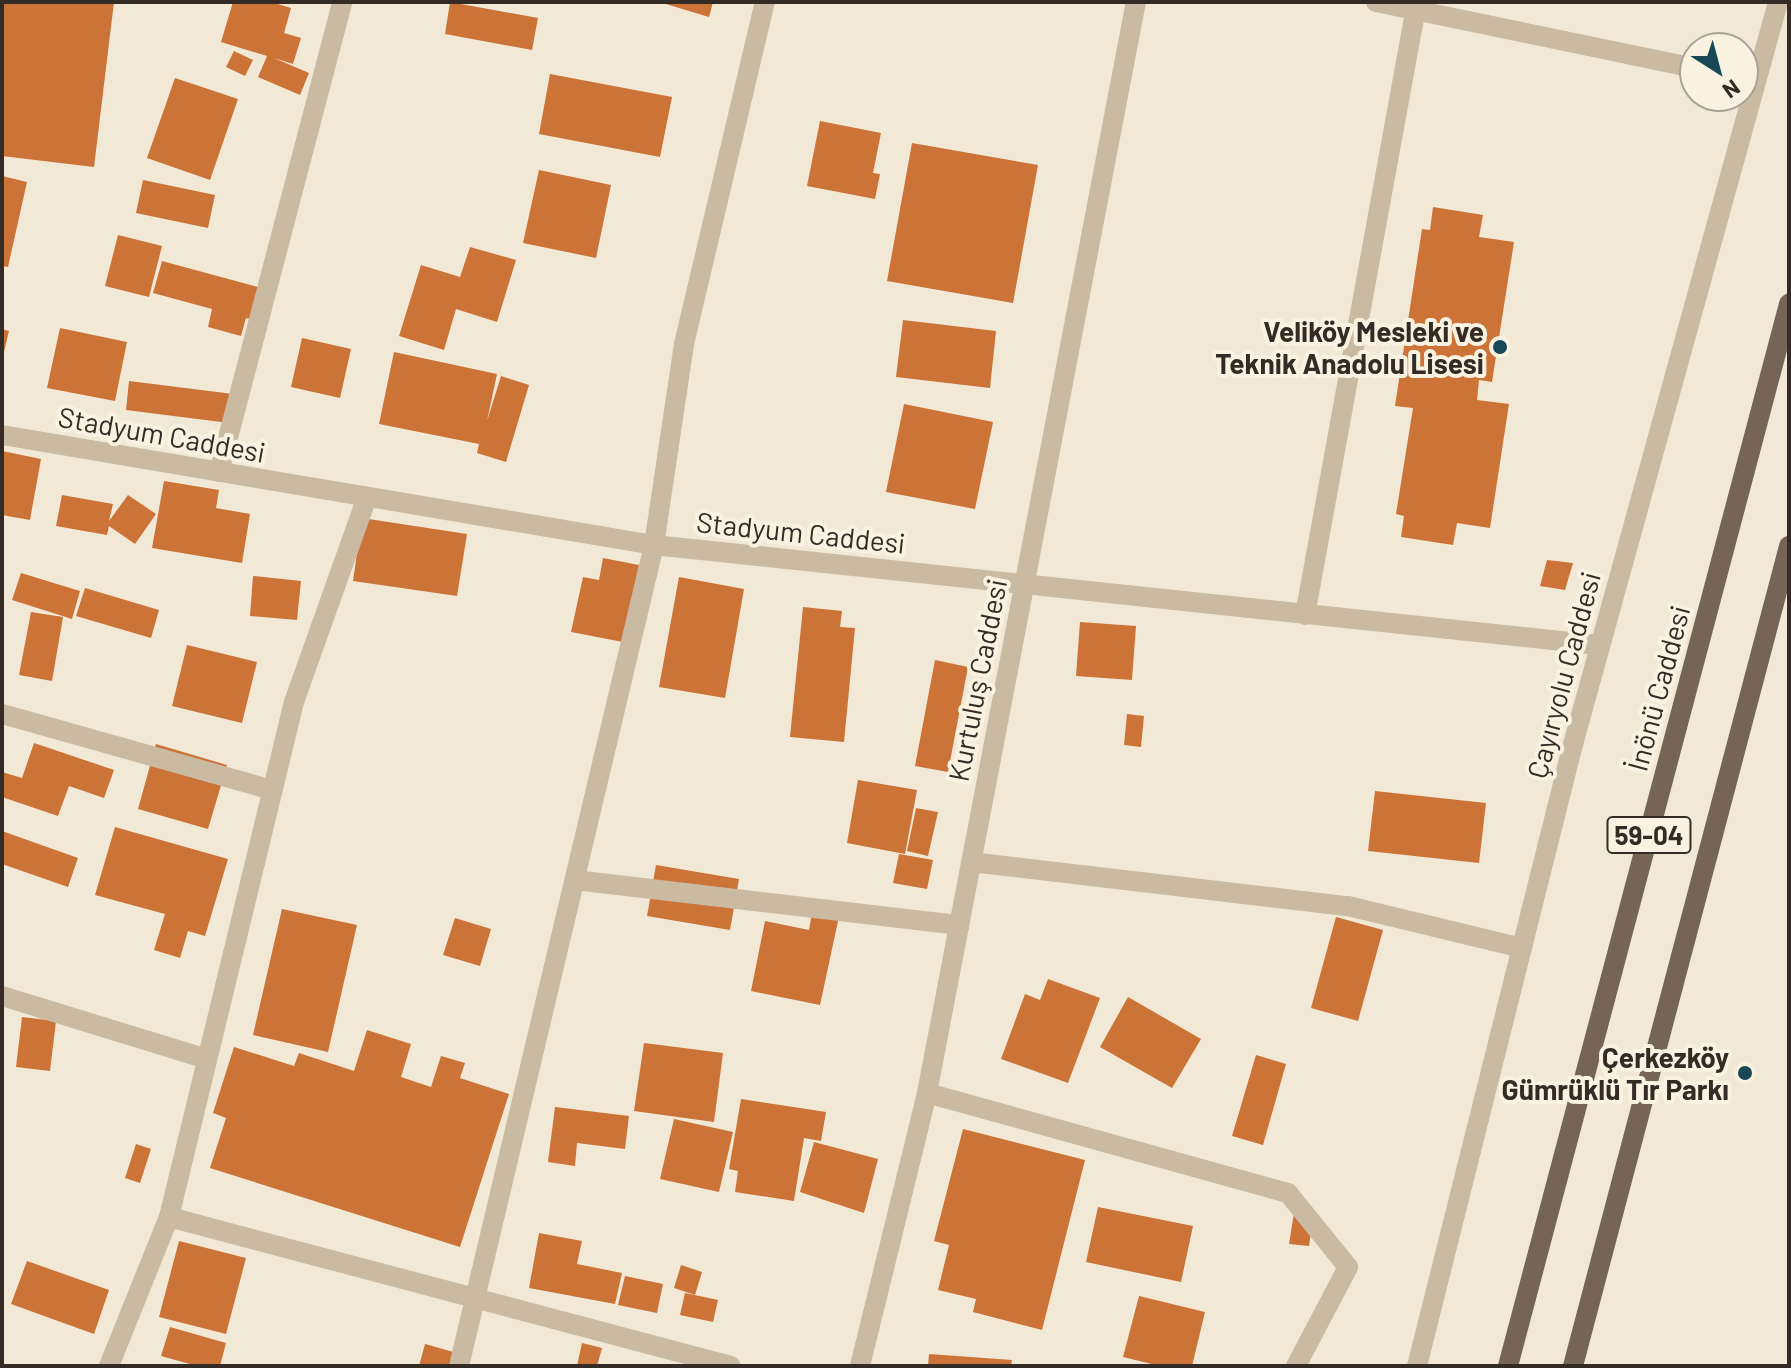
<!DOCTYPE html>
<html>
<head>
<meta charset="utf-8">
<style>
	body { margin:0 }
	#map { position:relative; width:1791px; height:1368px; overflow:hidden; background:#f1e8d5; font-family:Barlow,sans-serif }
	div>[style] { position:absolute }
	[style*='--x'] { left:calc(var(--x)*1px); top:calc(var(--y)*1px); width:calc(var(--w)*1px); rotate:calc(var(--a)*1deg) }
	.building>* { inset:0; background:#cc7338 }
	.minor>* { height:20px; margin:-10px; padding:0 10px; transform-origin:10px; border-radius:10px; background:#c9baa1 }
	.major>* { height:20px; margin:-10px; padding:0 10px; transform-origin:10px; border-radius:10px; background:#766554 }
	.dots>* { width:22px; height:22px; translate:-50% -50%; box-sizing:border-box; border:4px solid #f9f2e1; border-radius:50% }
	span { translate:-50% -50%; white-space:nowrap; text-align:center; line-height:1.15; -webkit-text-stroke:8px #f9f2e1; paint-order:stroke }
	.shield-label span { padding:2px 6px; background:#f9f2e1; border:2px solid; border-radius:6px; -webkit-text-stroke-width:0 }
	.shield-label { font-size:26px; color:#332b24; font-weight:700 }
	.poi-label { font-size:28px; color:#332b24; font-weight:700 }
	.right { translate:-100% -50%; text-align:right }
	.street-label { font-size:28px; color:#332b24 }
	.frame { position:absolute; inset:0; border:4px solid #332b24; pointer-events:none }
	.north { position:absolute; left:1679px; top:32px; width:80px; height:80px; box-sizing:border-box; background:#f9f2e1; border:2px solid #aaa295; border-radius:50%; rotate:144deg; font-size:22px; font-weight:700; line-height:32px; text-align:center; color:#332b24 }
	.north::after { content:''; display:block; margin:auto; width:28px; height:36px; background:#184856; clip-path:polygon(50% 0,100% 100%,50% 72%,0 100%) }
</style>
</head>
<body>
<div id="map">
	<div class="building">
		<div style="clip-path:polygon(2px 2px,114px 2px,94px 167px,2px 156px)"></div>
		<div style="clip-path:polygon(233px 2px,271px 2px,291px 8px,284px 33px,301px 38px,293px 64px,274px 58px,309px 73px,300px 95px,258px 77px,267px 56px,221px 42px)"></div>
		<div style="clip-path:polygon(450px 2px,538px 18px,532px 50px,445px 34px)"></div>
		<div style="clip-path:polygon(659px 2px,713px 2px,709px 17px)"></div>
		<div style="clip-path:polygon(234px 51px,253px 60px,245px 76px,226px 67px)"></div>
		<div style="clip-path:polygon(550px 74px,672px 97px,660px 157px,539px 134px)"></div>
		<div style="clip-path:polygon(175px 78px,238px 99px,210px 180px,147px 158px)"></div>
		<div style="clip-path:polygon(820px 121px,881px 133px,873px 173px,880px 174px,875px 199px,807px 186px)"></div>
		<div style="clip-path:polygon(912px 143px,1038px 165px,1013px 303px,887px 281px)"></div>
		<div style="clip-path:polygon(539px 170px,611px 185px,596px 258px,523px 243px)"></div>
		<div style="clip-path:polygon(2px 176px,27px 182px,8px 267px,2px 266px)"></div>
		<div style="clip-path:polygon(143px 180px,215px 195px,208px 228px,136px 213px)"></div>
		<div style="clip-path:polygon(1433px 207px,1483px 215px,1479px 237px,1514px 242px,1492px 382px,1479px 380px,1477px 400px,1509px 404px,1490px 528px,1457px 523px,1453px 545px,1401px 537px,1404px 516px,1396px 514px,1413px 408px,1395px 406px,1422px 229px,1430px 230px)"></div>
		<div style="clip-path:polygon(118px 235px,162px 246px,149px 297px,105px 286px)"></div>
		<div style="clip-path:polygon(470px 247px,516px 260px,497px 322px,456px 309px,444px 350px,399px 336px,421px 265px,460px 277px)"></div>
		<div style="clip-path:polygon(162px 261px,265px 289px,257px 321px,246px 318px,241px 336px,208px 327px,212px 309px,153px 293px)"></div>
		<div style="clip-path:polygon(903px 320px,996px 331px,990px 388px,896px 377px)"></div>
		<div style="clip-path:polygon(60px 328px,127px 342px,115px 401px,47px 388px)"></div>
		<div style="clip-path:polygon(2px 329px,9px 331px,3px 356px,2px 356px)"></div>
		<div style="clip-path:polygon(302px 338px,351px 349px,340px 398px,291px 387px)"></div>
		<div style="clip-path:polygon(394px 352px,497px 374px,487px 421px,501px 376px,529px 385px,506px 462px,477px 453px,479px 444px,379px 424px)"></div>
		<div style="clip-path:polygon(129px 381px,241px 395px,237px 424px,126px 410px)"></div>
		<div style="clip-path:polygon(904px 404px,993px 422px,975px 509px,886px 492px)"></div>
		<div style="clip-path:polygon(2px 451px,41px 459px,30px 520px,2px 515px)"></div>
		<div style="clip-path:polygon(164px 481px,219px 490px,216px 508px,250px 514px,242px 563px,152px 548px)"></div>
		<div style="clip-path:polygon(62px 495px,113px 504px,109px 521px,128px 495px,156px 514px,135px 544px,109px 526px,107px 535px,56px 526px)"></div>
		<div style="clip-path:polygon(362px 518px,467px 534px,457px 596px,353px 581px)"></div>
		<div style="clip-path:polygon(603px 558px,639px 565px,623px 642px,571px 632px,583px 577px,599px 580px)"></div>
		<div style="clip-path:polygon(1547px 560px,1573px 563px,1565px 590px,1540px 586px)"></div>
		<div style="clip-path:polygon(21px 573px,80px 591px,72px 619px,12px 600px)"></div>
		<div style="clip-path:polygon(253px 576px,301px 581px,297px 620px,250px 616px)"></div>
		<div style="clip-path:polygon(679px 577px,744px 589px,725px 698px,659px 687px)"></div>
		<div style="clip-path:polygon(85px 588px,159px 610px,151px 638px,76px 616px)"></div>
		<div style="clip-path:polygon(803px 607px,842px 611px,840px 627px,855px 628px,844px 742px,790px 737px)"></div>
		<div style="clip-path:polygon(31px 612px,63px 617px,52px 681px,19px 675px)"></div>
		<div style="clip-path:polygon(1080px 622px,1136px 626px,1132px 680px,1076px 676px)"></div>
		<div style="clip-path:polygon(187px 645px,257px 662px,242px 723px,172px 706px)"></div>
		<div style="clip-path:polygon(935px 660px,968px 667px,948px 772px,915px 766px)"></div>
		<div style="clip-path:polygon(1127px 714px,1144px 716px,1141px 747px,1124px 745px)"></div>
		<div style="clip-path:polygon(34px 743px,114px 770px,104px 798px,69px 786px,58px 816px,2px 797px,2px 772px,22px 778px)"></div>
		<div style="clip-path:polygon(156px 744px,227px 765px,208px 829px,138px 809px)"></div>
		<div style="clip-path:polygon(858px 780px,917px 790px,905px 854px,847px 843px)"></div>
		<div style="clip-path:polygon(1375px 791px,1486px 803px,1479px 863px,1368px 851px)"></div>
		<div style="clip-path:polygon(916px 808px,938px 812px,928px 856px,907px 851px)"></div>
		<div style="clip-path:polygon(115px 827px,228px 859px,205px 936px,188px 931px,180px 958px,154px 950px,165px 914px,95px 895px)"></div>
		<div style="clip-path:polygon(2px 831px,78px 858px,68px 887px,2px 864px)"></div>
		<div style="clip-path:polygon(899px 854px,933px 860px,927px 889px,893px 883px)"></div>
		<div style="clip-path:polygon(656px 865px,739px 879px,730px 930px,647px 916px)"></div>
		<div style="clip-path:polygon(813px 907px,840px 912px,820px 1005px,751px 991px,765px 921px,809px 930px)"></div>
		<div style="clip-path:polygon(282px 909px,357px 925px,328px 1052px,253px 1035px)"></div>
		<div style="clip-path:polygon(1336px 917px,1383px 930px,1358px 1021px,1311px 1008px)"></div>
		<div style="clip-path:polygon(455px 918px,491px 929px,480px 966px,443px 955px)"></div>
		<div style="clip-path:polygon(1048px 979px,1100px 998px,1068px 1083px,1001px 1059px,1025px 994px,1040px 1000px)"></div>
		<div style="clip-path:polygon(1128px 997px,1201px 1039px,1172px 1088px,1100px 1047px)"></div>
		<div style="clip-path:polygon(22px 1017px,56px 1021px,50px 1071px,16px 1067px)"></div>
		<div style="clip-path:polygon(367px 1030px,411px 1044px,401px 1077px,431px 1087px,441px 1056px,465px 1063px,460px 1078px,509px 1094px,460px 1247px,210px 1168px,226px 1118px,213px 1113px,234px 1047px,294px 1066px,299px 1053px,354px 1071px)"></div>
		<div style="clip-path:polygon(644px 1043px,723px 1053px,714px 1122px,634px 1111px)"></div>
		<div style="clip-path:polygon(1256px 1055px,1286px 1064px,1263px 1145px,1232px 1136px)"></div>
		<div style="clip-path:polygon(741px 1099px,826px 1112px,821px 1141px,804px 1138px,794px 1201px,735px 1192px,738px 1171px,729px 1169px)"></div>
		<div style="clip-path:polygon(555px 1107px,629px 1116px,625px 1149px,577px 1143px,575px 1166px,548px 1162px)"></div>
		<div style="clip-path:polygon(674px 1119px,733px 1132px,719px 1192px,660px 1179px)"></div>
		<div style="clip-path:polygon(963px 1129px,1085px 1160px,1042px 1330px,973px 1312px,976px 1299px,938px 1290px,949px 1245px,934px 1241px)"></div>
		<div style="clip-path:polygon(814px 1142px,878px 1159px,864px 1213px,800px 1192px)"></div>
		<div style="clip-path:polygon(136px 1144px,151px 1149px,140px 1183px,125px 1178px)"></div>
		<div style="clip-path:polygon(1098px 1207px,1193px 1226px,1181px 1282px,1086px 1262px)"></div>
		<div style="clip-path:polygon(1295px 1207px,1314px 1210px,1309px 1246px,1289px 1244px)"></div>
		<div style="clip-path:polygon(539px 1233px,582px 1241px,577px 1264px,622px 1273px,615px 1304px,529px 1288px)"></div>
		<div style="clip-path:polygon(179px 1241px,246px 1258px,226px 1334px,159px 1317px)"></div>
		<div style="clip-path:polygon(27px 1261px,109px 1290px,94px 1334px,11px 1304px)"></div>
		<div style="clip-path:polygon(681px 1265px,702px 1272px,695px 1295px,674px 1288px)"></div>
		<div style="clip-path:polygon(625px 1276px,663px 1284px,657px 1313px,618px 1305px)"></div>
		<div style="clip-path:polygon(685px 1293px,718px 1300px,713px 1322px,680px 1315px)"></div>
		<div style="clip-path:polygon(1139px 1296px,1205px 1312px,1192px 1366px,1160px 1366px,1123px 1357px)"></div>
		<div style="clip-path:polygon(170px 1327px,226px 1343px,220px 1366px,197px 1366px,161px 1356px)"></div>
		<div style="clip-path:polygon(582px 1343px,602px 1348px,597px 1366px,577px 1366px)"></div>
		<div style="clip-path:polygon(425px 1344px,457px 1353px,454px 1366px,419px 1366px)"></div>
		<div style="clip-path:polygon(929px 1354px,1012px 1360px,1011px 1366px,928px 1366px)"></div>
	</div>
	<div class="minor">
		<div style="--x:1376;--y:2;--w:326;--a:11.7"></div>
		<div style="--x:2;--y:435;--w:661;--a:9.58"></div>
		<div style="--x:654;--y:545;--w:950;--a:6.04"></div>
		<div style="--x:219;--y:472;--w:486;--a:-75.3"></div>
		<div style="--x:1305;--y:615;--w:623;--a:-79.65"></div>
		<div style="--x:2;--y:714;--w:281;--a:15.7"></div>
		<div style="--x:971;--y:862;--w:380;--a:6.7"></div>
		<div style="--x:1348;--y:906;--w:179;--a:13.6"></div>
		<div style="--x:575;--y:880;--w:387;--a:6.7"></div>
		<div style="--x:2;--y:996;--w:214;--a:17.1"></div>
		<div style="--x:927;--y:1093;--w:375;--a:15.5"></div>
		<div style="--x:1288;--y:1193;--w:95;--a:51"></div>
		<div style="--x:1348;--y:1267;--w:112;--a:117.7"></div>
		<div style="--x:169;--y:1217;--w:581;--a:14.85"></div>
		<div style="--x:109;--y:1366;--w:161;--a:-68.1"></div>
		<div style="--x:169;--y:1217;--w:530;--a:-76.36"></div>
		<div style="--x:294;--y:702;--w:218;--a:-70.4"></div>
		<div style="--x:459;--y:1366;--w:844;--a:-76.64"></div>
		<div style="--x:654;--y:545;--w:203;--a:-81.5"></div>
		<div style="--x:684;--y:344;--w:351;--a:-76.7"></div>
		<div style="--x:860;--y:1366;--w:281;--a:-76.2"></div>
		<div style="--x:927;--y:1093;--w:1111;--a:-79.16"></div>
		<div style="--x:1417;--y:1366;--w:637;--a:-75.92"></div>
		<div style="--x:1572;--y:748;--w:774;--a:-74.56"></div>
	</div>
	<div class="major">
		<div style="--x:1508;--y:1366;--w:1099;--a:-75.18"></div>
		<div style="--x:1573;--y:1366;--w:848;--a:-75.24"></div>
	</div>
	<div class="dots">
		<div style="left:1500px;top:347px;background:#184856"></div>
		<div style="left:1745px;top:1073px;background:#184856"></div>
	</div>
	<div class="shield-label">
		<span style="left:1649px;top:835px">59-04</span>
	</div>
	<div class="poi-label">
		<span class="right" style="left:1484px;top:347px">Veliköy Mesleki ve<br>Teknik Anadolu Lisesi</span>
		<span class="right" style="left:1729px;top:1073px">Çerkezköy<br>Gümrüklü Tır Parkı</span>
	</div>
	<div class="street-label">
		<span style="left:162px;top:434px;rotate:10deg">Stadyum Caddesi</span>
		<span style="left:801px;top:532px;rotate:6deg">Stadyum Caddesi</span>
		<span style="left:1563px;top:675px;rotate:-75deg">Çayıryolu Caddesi</span>
		<span style="left:977px;top:680px;rotate:-79deg">Kurtuluş Caddesi</span>
		<span style="left:1658px;top:688px;rotate:-75deg">İnönü Caddesi</span>
	</div>
	<div class="frame"></div>
	<div class="north">N</div>
</div>
</body>
</html>
